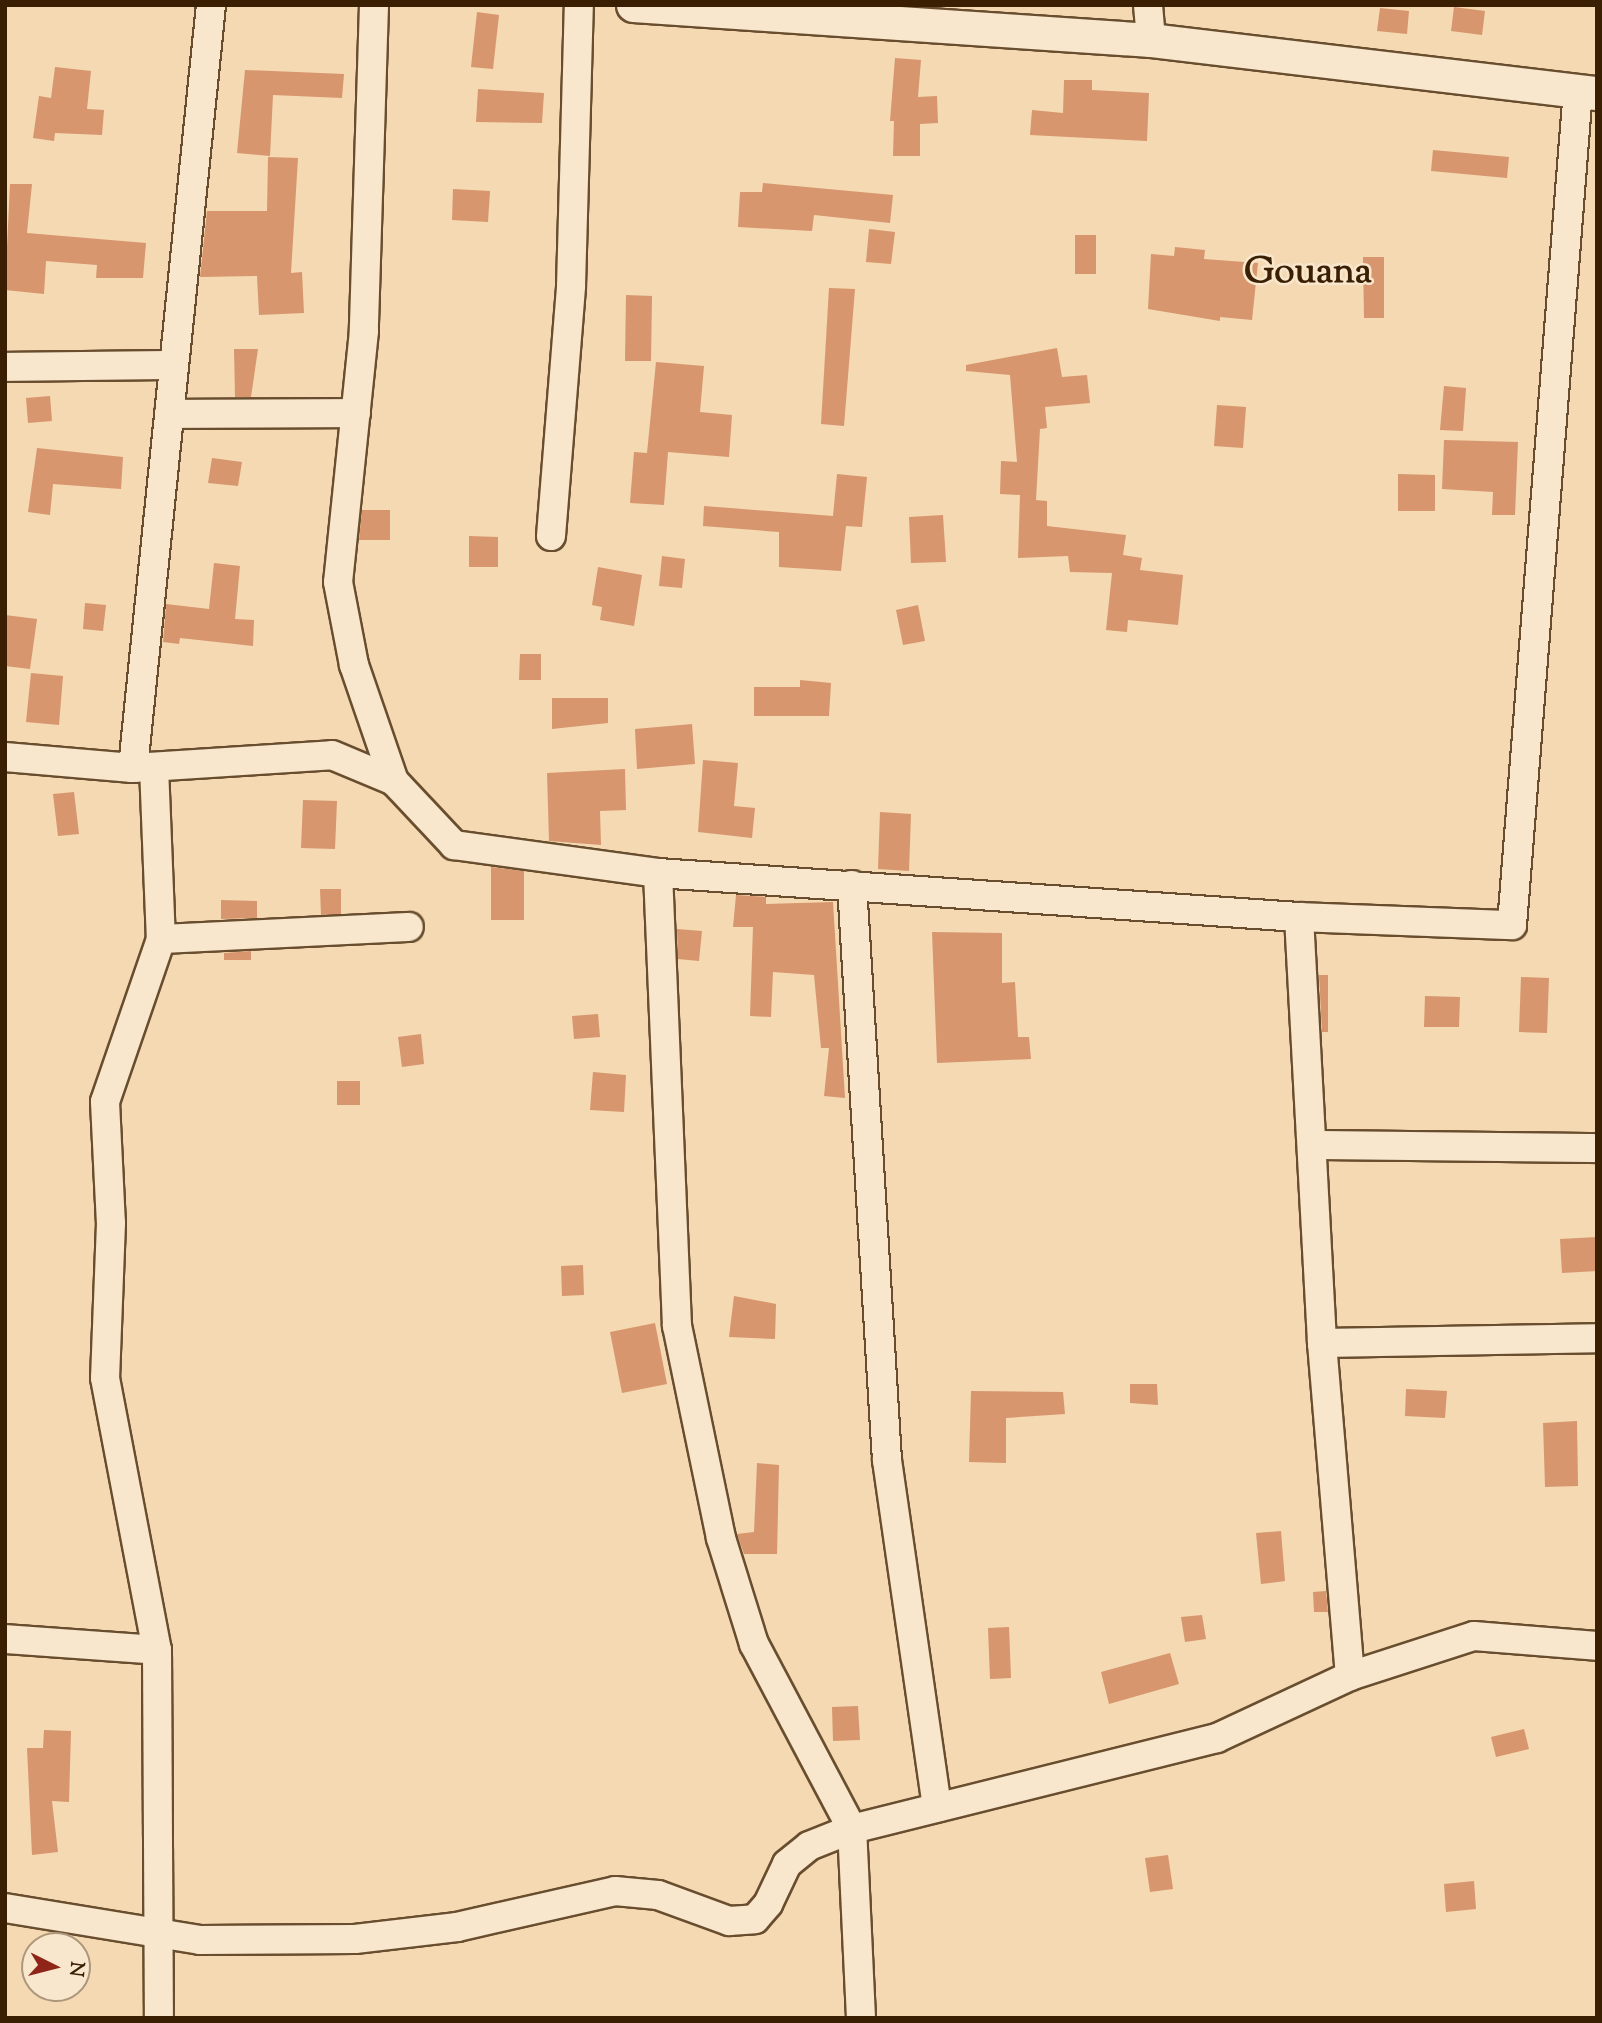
<!DOCTYPE html>
<html>
<head>
<meta charset="utf-8">
<style>
	body { margin:0 }
	#map { position:relative; width:1602px; height:2023px; overflow:hidden; background:#f4d9b2; font-family:"Sorts Mill Goudy",serif }
	div>[style] { position:absolute }
	[style*='--x'] { left:calc(var(--x)*1px); top:calc(var(--y)*1px); width:calc(var(--w)*1px); rotate:calc(var(--a)*1deg) }
	.building>* { inset:0; background:#d7966d }
	.roads { filter:drop-shadow(2px 0 #684e2e) drop-shadow(-2px 0 #684e2e) drop-shadow(0 2px #684e2e) drop-shadow(0 -2px #684e2e) }
	.minor>* { height:28px; margin:-14px; padding:0 14px; transform-origin:14px; border-radius:14px; background:#f8e6cd }
	.tertiary>* { height:33px; margin:-16.5px; padding:0 16.5px; transform-origin:16.5px; border-radius:16.5px; background:#f8e6cd }
	span { translate:-50% -50%; white-space:nowrap; text-align:center; line-height:1.15; -webkit-text-stroke:5px #f8e6cd; paint-order:stroke }
	.district-label { font-size:37px; color:#3a1f02; font-weight:700 }
	.frame { position:absolute; inset:0; border:7px solid #3a1f02; pointer-events:none }
	.north { position:absolute; left:21px; top:1932px; width:70px; height:70px; box-sizing:border-box; background:#f8e6cd; border:2px solid #ac967c; border-radius:50%; rotate:96deg; font-size:19px; font-weight:700; line-height:28px; text-align:center; color:#3a1f02 }
	.north::after { content:''; display:block; margin:auto; width:24px; height:32px; background:#8f2418; clip-path:polygon(50% 0,100% 100%,50% 72%,0 100%) }
</style>
</head>
<body>
<div id="map">
	<div class="building">
		<div style="clip-path:polygon(1454px 7px,1485px 11px,1482px 35px,1451px 31px)"></div>
		<div style="clip-path:polygon(1380px 8px,1409px 11px,1407px 34px,1377px 31px)"></div>
		<div style="clip-path:polygon(477px 12px,499px 15px,493px 69px,471px 67px)"></div>
		<div style="clip-path:polygon(895px 58px,921px 60px,918px 97px,937px 96px,938px 123px,920px 124px,920px 156px,893px 156px,894px 121px,890px 121px)"></div>
		<div style="clip-path:polygon(55px 67px,91px 71px,87px 109px,104px 110px,102px 135px,55px 133px,54px 141px,33px 138px,39px 96px,51px 98px)"></div>
		<div style="clip-path:polygon(245px 70px,344px 74px,342px 98px,273px 95px,270px 156px,237px 153px)"></div>
		<div style="clip-path:polygon(1064px 80px,1092px 80px,1092px 90px,1149px 93px,1147px 141px,1030px 135px,1032px 110px,1063px 113px)"></div>
		<div style="clip-path:polygon(478px 89px,544px 93px,542px 123px,476px 122px)"></div>
		<div style="clip-path:polygon(1433px 150px,1509px 157px,1507px 178px,1431px 171px)"></div>
		<div style="clip-path:polygon(268px 157px,298px 158px,291px 273px,302px 272px,304px 313px,259px 315px,257px 276px,200px 277px,207px 211px,267px 211px)"></div>
		<div style="clip-path:polygon(763px 183px,893px 195px,890px 223px,814px 215px,812px 231px,738px 227px,740px 192px,762px 192px)"></div>
		<div style="clip-path:polygon(10px 184px,32px 184px,27px 233px,146px 243px,143px 278px,96px 278px,97px 265px,46px 261px,44px 294px,5px 290px)"></div>
		<div style="clip-path:polygon(453px 189px,490px 191px,488px 222px,452px 220px)"></div>
		<div style="clip-path:polygon(869px 229px,895px 232px,891px 264px,866px 262px)"></div>
		<div style="clip-path:polygon(1075px 235px,1096px 235px,1096px 274px,1075px 274px)"></div>
		<div style="clip-path:polygon(1175px 247px,1205px 250px,1204px 259px,1258px 263px,1252px 320px,1220px 317px,1220px 321px,1148px 309px,1151px 254px,1174px 256px)"></div>
		<div style="clip-path:polygon(1363px 257px,1384px 257px,1384px 318px,1364px 318px)"></div>
		<div style="clip-path:polygon(829px 288px,855px 289px,844px 426px,821px 424px)"></div>
		<div style="clip-path:polygon(626px 295px,652px 296px,651px 361px,625px 361px)"></div>
		<div style="clip-path:polygon(1057px 348px,1062px 377px,1087px 375px,1090px 403px,1045px 407px,1047px 428px,1040px 429px,1036px 500px,1047px 501px,1047px 526px,1126px 535px,1123px 555px,1142px 558px,1140px 570px,1183px 575px,1178px 625px,1128px 620px,1127px 632px,1106px 630px,1112px 573px,1070px 572px,1068px 556px,1018px 558px,1020px 495px,1000px 494px,1001px 461px,1017px 462px,1010px 375px,966px 371px,966px 365px)"></div>
		<div style="clip-path:polygon(234px 349px,258px 349px,251px 397px,235px 397px)"></div>
		<div style="clip-path:polygon(656px 362px,704px 366px,700px 412px,732px 415px,729px 457px,668px 452px,664px 505px,630px 503px,634px 452px,647px 453px)"></div>
		<div style="clip-path:polygon(1444px 386px,1466px 388px,1463px 431px,1440px 430px)"></div>
		<div style="clip-path:polygon(50px 396px,52px 421px,28px 423px,26px 398px)"></div>
		<div style="clip-path:polygon(1217px 405px,1246px 407px,1243px 448px,1214px 446px)"></div>
		<div style="clip-path:polygon(1444px 440px,1518px 442px,1515px 515px,1492px 515px,1493px 492px,1442px 489px)"></div>
		<div style="clip-path:polygon(37px 448px,123px 457px,121px 489px,53px 484px,50px 515px,28px 512px)"></div>
		<div style="clip-path:polygon(212px 458px,242px 462px,238px 486px,208px 483px)"></div>
		<div style="clip-path:polygon(837px 474px,867px 477px,862px 527px,846px 526px,841px 571px,779px 567px,779px 532px,703px 526px,704px 506px,833px 516px)"></div>
		<div style="clip-path:polygon(1398px 474px,1435px 475px,1435px 511px,1398px 511px)"></div>
		<div style="clip-path:polygon(362px 510px,390px 510px,390px 540px,359px 540px)"></div>
		<div style="clip-path:polygon(943px 515px,946px 562px,911px 563px,909px 517px)"></div>
		<div style="clip-path:polygon(469px 536px,498px 537px,498px 567px,469px 567px)"></div>
		<div style="clip-path:polygon(662px 556px,685px 559px,682px 588px,659px 586px)"></div>
		<div style="clip-path:polygon(214px 563px,240px 566px,235px 619px,254px 620px,253px 646px,180px 638px,179px 644px,163px 642px,166px 604px,209px 609px)"></div>
		<div style="clip-path:polygon(598px 567px,642px 575px,634px 626px,600px 620px,602px 607px,592px 605px)"></div>
		<div style="clip-path:polygon(85px 603px,106px 605px,103px 631px,83px 629px)"></div>
		<div style="clip-path:polygon(918px 605px,925px 641px,903px 645px,896px 610px)"></div>
		<div style="clip-path:polygon(5px 615px,37px 619px,30px 669px,5px 666px)"></div>
		<div style="clip-path:polygon(520px 654px,541px 654px,541px 680px,519px 680px)"></div>
		<div style="clip-path:polygon(31px 673px,63px 676px,59px 725px,26px 722px)"></div>
		<div style="clip-path:polygon(800px 680px,831px 683px,829px 716px,754px 716px,754px 687px,800px 687px)"></div>
		<div style="clip-path:polygon(552px 698px,608px 698px,608px 723px,552px 729px)"></div>
		<div style="clip-path:polygon(692px 724px,695px 764px,637px 769px,635px 729px)"></div>
		<div style="clip-path:polygon(703px 760px,738px 763px,734px 806px,755px 808px,752px 838px,698px 832px)"></div>
		<div style="clip-path:polygon(625px 769px,626px 810px,600px 811px,601px 845px,549px 841px,547px 773px)"></div>
		<div style="clip-path:polygon(74px 792px,79px 834px,58px 836px,53px 794px)"></div>
		<div style="clip-path:polygon(303px 800px,337px 801px,335px 849px,301px 848px)"></div>
		<div style="clip-path:polygon(880px 812px,911px 814px,909px 871px,878px 869px)"></div>
		<div style="clip-path:polygon(491px 867px,524px 871px,524px 920px,491px 920px)"></div>
		<div style="clip-path:polygon(320px 889px,341px 889px,341px 914px,321px 915px)"></div>
		<div style="clip-path:polygon(736px 895px,766px 897px,766px 904px,833px 902px,845px 1098px,824px 1096px,829px 1048px,821px 1048px,814px 975px,773px 972px,771px 1017px,750px 1016px,753px 927px,733px 927px)"></div>
		<div style="clip-path:polygon(221px 900px,257px 901px,257px 918px,221px 919px)"></div>
		<div style="clip-path:polygon(677px 929px,702px 931px,699px 961px,678px 959px)"></div>
		<div style="clip-path:polygon(932px 932px,1002px 933px,1002px 983px,1015px 982px,1018px 1037px,1029px 1037px,1031px 1059px,937px 1063px)"></div>
		<div style="clip-path:polygon(251px 951px,251px 960px,224px 960px,224px 953px)"></div>
		<div style="clip-path:polygon(1319px 975px,1328px 975px,1328px 1032px,1322px 1032px)"></div>
		<div style="clip-path:polygon(1521px 977px,1549px 978px,1547px 1033px,1519px 1032px)"></div>
		<div style="clip-path:polygon(1425px 996px,1460px 997px,1459px 1027px,1424px 1027px)"></div>
		<div style="clip-path:polygon(598px 1014px,600px 1037px,574px 1039px,572px 1016px)"></div>
		<div style="clip-path:polygon(421px 1034px,424px 1064px,402px 1067px,398px 1037px)"></div>
		<div style="clip-path:polygon(593px 1072px,626px 1075px,624px 1112px,590px 1110px)"></div>
		<div style="clip-path:polygon(337px 1081px,360px 1081px,360px 1105px,337px 1105px)"></div>
		<div style="clip-path:polygon(1597px 1237px,1597px 1271px,1562px 1273px,1560px 1239px)"></div>
		<div style="clip-path:polygon(583px 1265px,584px 1295px,562px 1296px,561px 1266px)"></div>
		<div style="clip-path:polygon(734px 1296px,776px 1304px,775px 1339px,729px 1337px)"></div>
		<div style="clip-path:polygon(655px 1323px,667px 1384px,622px 1393px,610px 1332px)"></div>
		<div style="clip-path:polygon(1130px 1384px,1157px 1384px,1158px 1405px,1130px 1403px)"></div>
		<div style="clip-path:polygon(1406px 1389px,1447px 1391px,1445px 1418px,1405px 1416px)"></div>
		<div style="clip-path:polygon(971px 1391px,1063px 1392px,1065px 1414px,1006px 1418px,1006px 1463px,969px 1462px)"></div>
		<div style="clip-path:polygon(1577px 1421px,1578px 1486px,1545px 1487px,1543px 1423px)"></div>
		<div style="clip-path:polygon(757px 1463px,779px 1465px,777px 1554px,744px 1554px,737px 1534px,754px 1532px)"></div>
		<div style="clip-path:polygon(1281px 1531px,1285px 1581px,1261px 1584px,1256px 1533px)"></div>
		<div style="clip-path:polygon(1326px 1591px,1328px 1612px,1314px 1612px,1313px 1592px)"></div>
		<div style="clip-path:polygon(1202px 1615px,1206px 1639px,1185px 1642px,1181px 1617px)"></div>
		<div style="clip-path:polygon(1009px 1627px,1011px 1678px,990px 1679px,988px 1628px)"></div>
		<div style="clip-path:polygon(1170px 1653px,1179px 1684px,1109px 1704px,1101px 1672px)"></div>
		<div style="clip-path:polygon(858px 1706px,860px 1740px,833px 1741px,832px 1707px)"></div>
		<div style="clip-path:polygon(1524px 1729px,1529px 1749px,1496px 1757px,1491px 1737px)"></div>
		<div style="clip-path:polygon(44px 1730px,71px 1731px,69px 1802px,52px 1801px,58px 1852px,32px 1855px,27px 1748px,43px 1748px)"></div>
		<div style="clip-path:polygon(1168px 1855px,1173px 1889px,1150px 1892px,1145px 1858px)"></div>
		<div style="clip-path:polygon(1474px 1881px,1476px 1909px,1446px 1912px,1444px 1884px)"></div>
	</div>
	<div class="roads">
		<div class="minor">
			<div style="--x:211;--y:5;--w:767;--a:95.84"></div>
			<div style="--x:133;--y:768;--w:199;--a:-3.7"></div>
			<div style="--x:332;--y:755;--w:67;--a:22.8"></div>
			<div style="--x:394;--y:781;--w:88;--a:46.8"></div>
			<div style="--x:454;--y:845;--w:206;--a:7.8"></div>
			<div style="--x:374;--y:5;--w:326;--a:91.8"></div>
			<div style="--x:364;--y:331;--w:252;--a:95.9"></div>
			<div style="--x:338;--y:582;--w:85;--a:79.1"></div>
			<div style="--x:354;--y:665;--w:123;--a:71"></div>
			<div style="--x:1148;--y:5;--w:35;--a:85"></div>
			<div style="--x:5;--y:367;--w:169;--a:-0.7"></div>
			<div style="--x:169;--y:414;--w:187;--a:-0.3"></div>
			<div style="--x:551;--y:536;--w:251;--a:-85.4"></div>
			<div style="--x:571;--y:286;--w:281;--a:-88.4"></div>
			<div style="--x:5;--y:757;--w:128;--a:4.9"></div>
			<div style="--x:154;--y:767;--w:172;--a:87.7"></div>
			<div style="--x:161;--y:939;--w:172;--a:109"></div>
			<div style="--x:105;--y:1102;--w:121;--a:87.2"></div>
			<div style="--x:111;--y:1223;--w:155;--a:92.2"></div>
			<div style="--x:105;--y:1378;--w:277;--a:79.2"></div>
			<div style="--x:157;--y:1650;--w:368;--a:89.7"></div>
			<div style="--x:852;--y:885;--w:576;--a:86.52"></div>
			<div style="--x:887;--y:1460;--w:351;--a:81.8"></div>
			<div style="--x:1299;--y:917;--w:427;--a:86.9"></div>
			<div style="--x:1322;--y:1343;--w:334;--a:85.2"></div>
			<div style="--x:161;--y:939;--w:248;--a:-2.8"></div>
			<div style="--x:1312;--y:1145;--w:285;--a:0.6"></div>
			<div style="--x:1322;--y:1343;--w:275;--a:-1"></div>
			<div style="--x:5;--y:1639;--w:152;--a:4.1"></div>
			<div style="--x:5;--y:1908;--w:198;--a:9.3"></div>
			<div style="--x:200;--y:1940;--w:155;--a:-0.4"></div>
			<div style="--x:355;--y:1939;--w:103;--a:-6.7"></div>
			<div style="--x:457;--y:1927;--w:162;--a:-12.8"></div>
			<div style="--x:615;--y:1891;--w:43;--a:5.3"></div>
			<div style="--x:658;--y:1895;--w:76;--a:20.1"></div>
			<div style="--x:729;--y:1921;--w:26;--a:-4"></div>
			<div style="--x:755;--y:1919;--w:20;--a:-49"></div>
			<div style="--x:768;--y:1904;--w:44;--a:-64.6"></div>
			<div style="--x:787;--y:1864;--w:28;--a:-39"></div>
			<div style="--x:809;--y:1846;--w:46;--a:-21.6"></div>
			<div style="--x:852;--y:1829;--w:376;--a:-14"></div>
			<div style="--x:1217;--y:1738;--w:147;--a:-25"></div>
			<div style="--x:1350;--y:1676;--w:130;--a:-17.9"></div>
			<div style="--x:1474;--y:1636;--w:123;--a:4.6"></div>
			<div style="--x:861;--y:2018;--w:189;--a:-92.7"></div>
			<div style="--x:852;--y:1829;--w:209;--a:-117.9"></div>
			<div style="--x:754;--y:1644;--w:111;--a:-107.3"></div>
			<div style="--x:721;--y:1538;--w:217;--a:-101.7"></div>
			<div style="--x:677;--y:1326;--w:453;--a:-92.4"></div>
			<div style="--x:658;--y:873;--w:643;--a:3.93"></div>
			<div style="--x:1299;--y:917;--w:213;--a:2.2"></div>
			<div style="--x:1512;--y:925;--w:837;--a:-85.48"></div>
		</div>
		<div class="tertiary">
			<div style="--x:633;--y:5;--w:519;--a:3.87"></div>
			<div style="--x:1151;--y:40;--w:449;--a:6.8"></div>
		</div>
	</div>
	<div class="district-label">
		<span style="left:1308px;top:273px">Gouana</span>
	</div>
	<div class="frame"></div>
	<div class="north">N</div>
</div>
</body>
</html>
